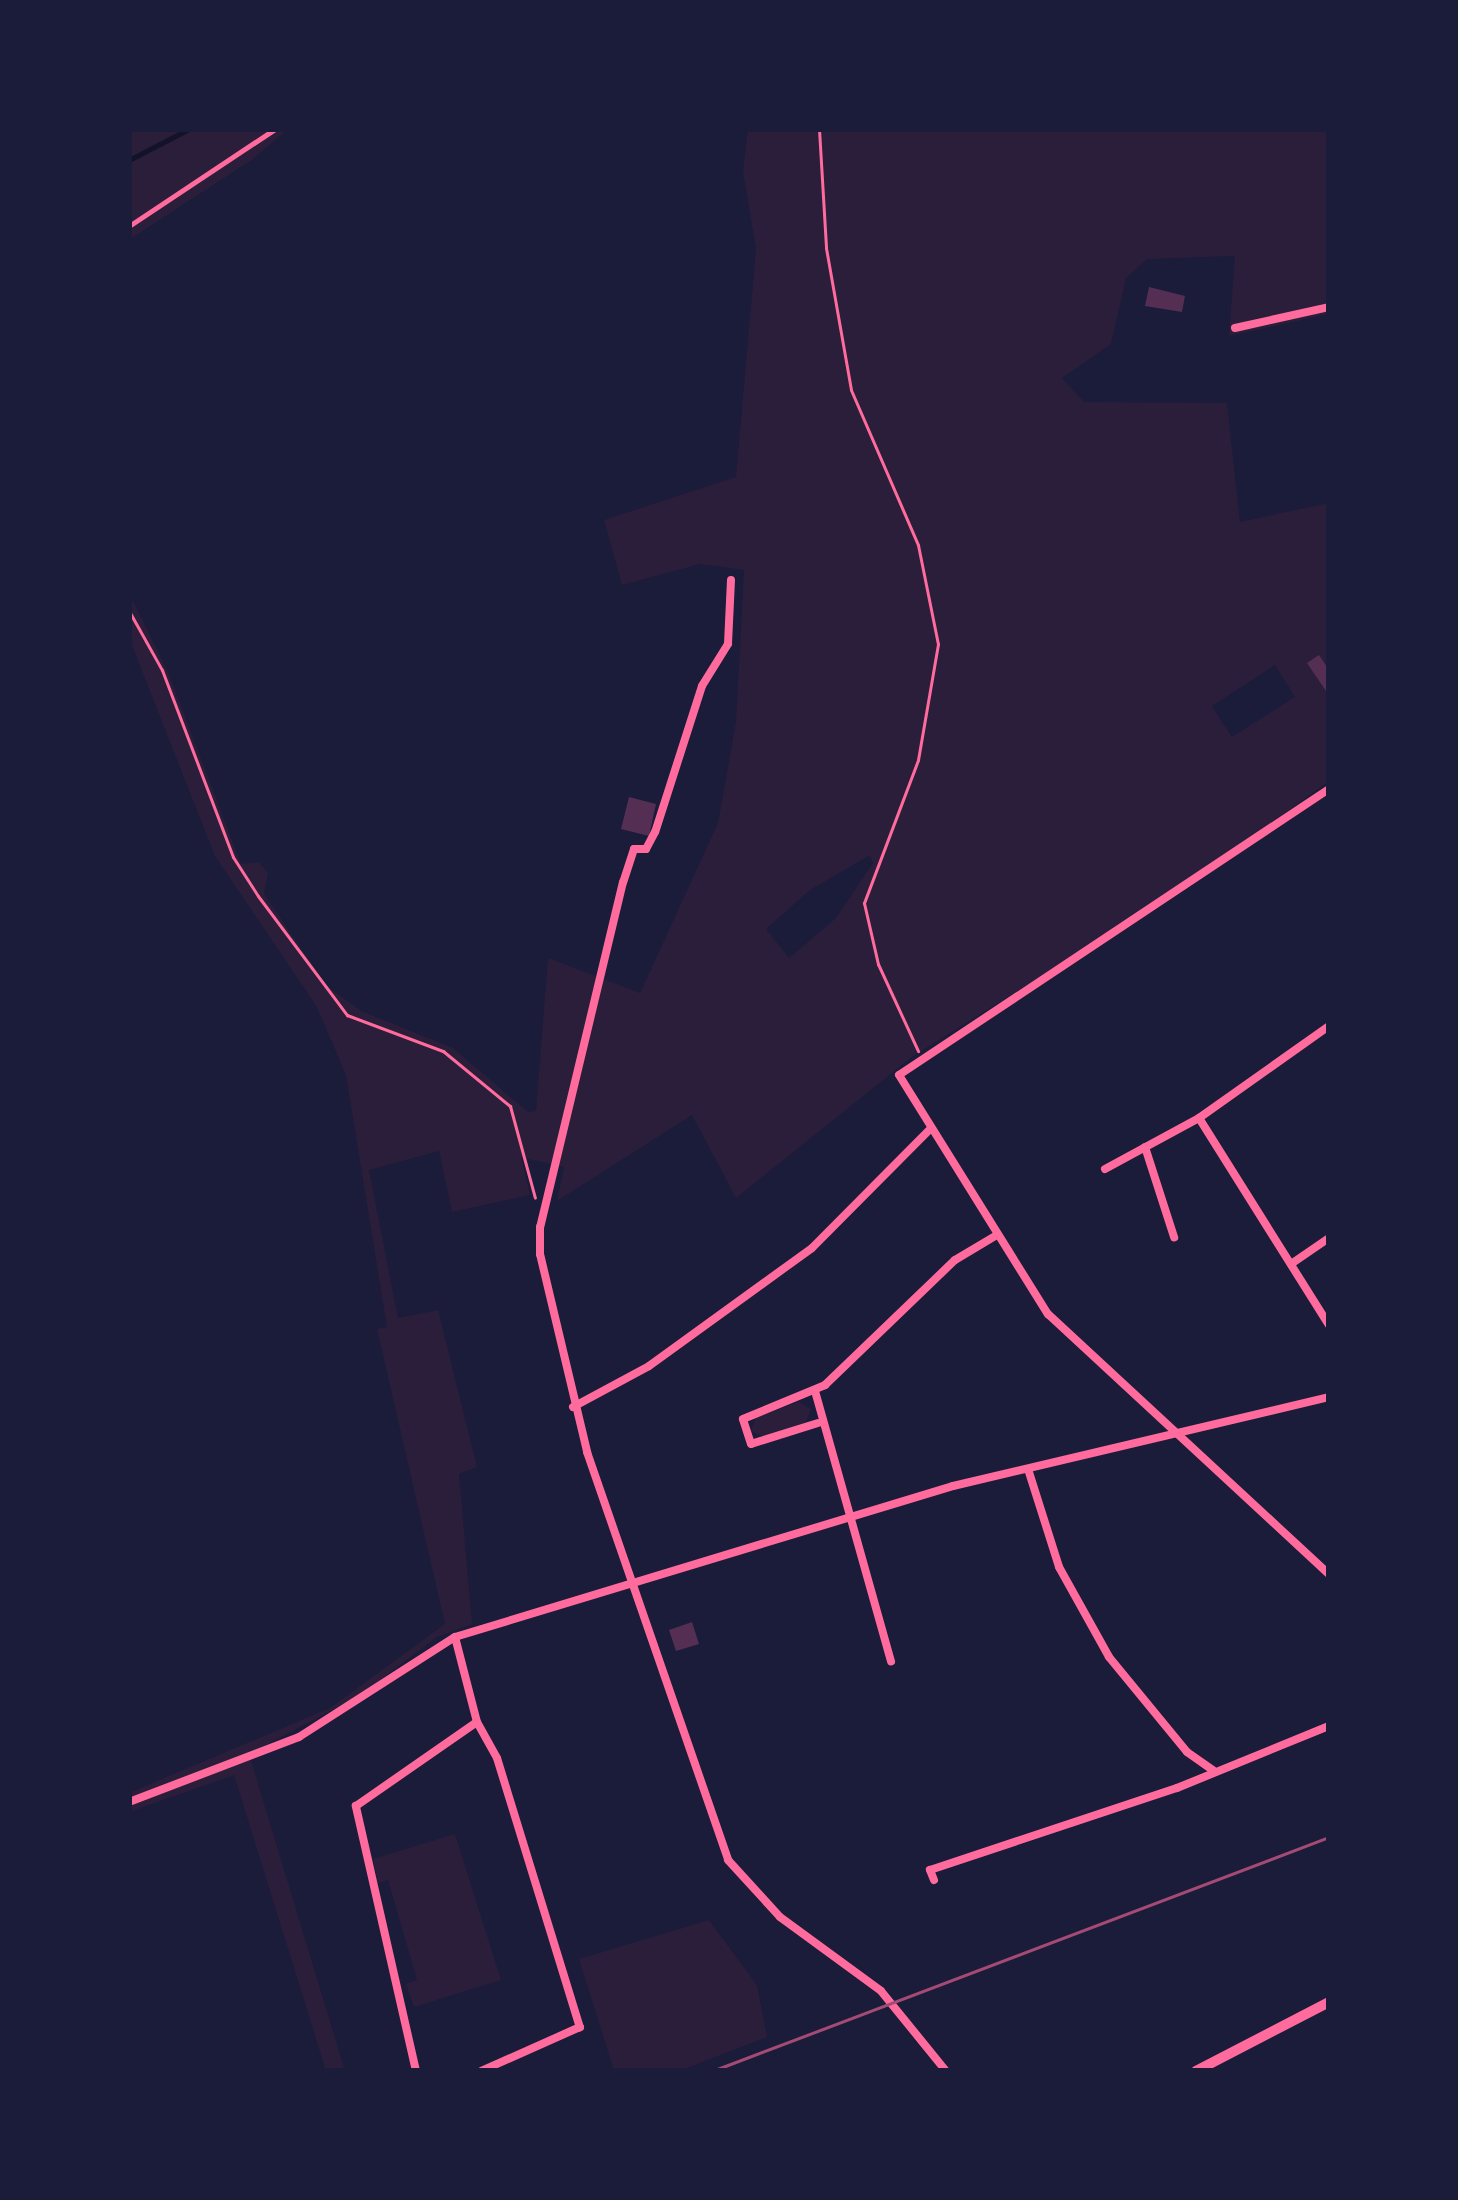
<!DOCTYPE html>
<html>
<head>
<meta charset="utf-8">
<style>
	body { margin:0 }
	#map { position:relative; width:1458px; height:2200px; overflow:hidden; background:#1b1b3a; font-family:Literata,serif }
	div>[style] { position:absolute }
	[style*='--x'] { left:calc(var(--x)*1px); top:calc(var(--y)*1px); width:calc(var(--w)*1px); rotate:calc(var(--a)*1deg) }
	.green>* { inset:0; background:#2a1e3b }
	.stream>* { height:4.5px; margin:-2.25px; padding:0 2.25px; transform-origin:2.25px; border-radius:2.25px; background:#12122b }
	.building>* { inset:0; background:#542f53 }
	.path>* { height:3px; margin:-1.5px; padding:0 1.5px; transform-origin:1.5px; border-radius:1.5px; background:#ff6b9d }
	.service>* { height:4.5px; margin:-2.25px; padding:0 2.25px; transform-origin:2.25px; border-radius:2.25px; background:#ff6b9d }
	.minor>* { height:8px; margin:-4px; padding:0 4px; transform-origin:4px; border-radius:4px; background:#ff6b9d }
	.tertiary>* { height:10px; margin:-5px; padding:0 5px; transform-origin:5px; border-radius:5px; background:#ff6b9d }
	.tram>* { height:3px; margin:-1.5px; padding:0 1.5px; transform-origin:1.5px; border-radius:1.5px; background:#a44b75 }
	span { translate:-50% -50%; white-space:nowrap; text-align:center; line-height:1.15; -webkit-text-stroke:12px #1b1b3a; paint-order:stroke }
	.frame { position:absolute; inset:0; border:132px solid #1b1b3a; pointer-events:none }
</style>
</head>
<body>
<div id="map">
	<div class="green">
		<div style="clip-path:polygon(288px 129px,253px 159px,129px 240px,129px 130px)"></div>
		<div style="clip-path:polygon(evenodd,748px 129px,1329px 129px,1329px 314px,1229px 336px,1235px 256px,1147px 259px,1126px 278px,1111px 344px,1062px 378px,1084px 402px,1227px 403px,1240px 522px,1329px 503px,1329px 781px,1166px 899px,913px 1056px,736px 1198px,692px 1115px,557px 1201px,564px 1167px,521px 1157px,530px 1195px,452px 1212px,439px 1151px,369px 1170px,398px 1318px,438px 1310px,477px 1467px,459px 1474px,472px 1624px,437px 1637px,359px 1696px,249px 1754px,345px 2071px,326px 2071px,234px 1775px,129px 1812px,129px 1793px,330px 1708px,445px 1624px,377px 1329px,387px 1327px,346px 1075px,317px 1007px,215px 856px,129px 638px,129px 593px,168px 672px,241px 864px,259px 862px,268px 873px,264px 894px,326px 985px,361px 1011px,453px 1048px,528px 1112px,536px 1111px,548px 958px,640px 993px,718px 823px,736px 722px,744px 570px,700px 564px,622px 585px,604px 520px,736px 477px,756px 249px,743px 171px,748px 129px,1275px 665px,1295px 697px,1232px 737px,1212px 706px,1275px 665px,748px 129px,870px 855px,873px 863px,836px 918px,789px 958px,766px 929px,810px 890px,870px 855px)"></div>
		<div style="clip-path:polygon(799px 1402px,811px 1409px,805px 1424px,762px 1436px,751px 1431px,756px 1417px)"></div>
		<div style="clip-path:polygon(455px 1834px,501px 1980px,414px 2007px,406px 1984px,417px 1980px,388px 1880px,378px 1883px,373px 1859px)"></div>
		<div style="clip-path:polygon(709px 1920px,757px 1985px,767px 2037px,679px 2071px,614px 2071px,579px 1959px)"></div>
	</div>
	<div class="stream">
		<div style="--x:129;--y:160;--w:68;--a:-27.3"></div>
	</div>
	<div class="building">
		<div style="clip-path:polygon(1149px 287px,1185px 296px,1182px 312px,1145px 306px)"></div>
		<div style="clip-path:polygon(1319px 655px,1329px 670px,1326px 691px,1307px 663px)"></div>
		<div style="clip-path:polygon(629px 797px,656px 804px,649px 836px,621px 829px)"></div>
		<div style="clip-path:polygon(692px 1622px,699px 1644px,676px 1651px,669px 1630px)"></div>
	</div>
	<div class="path">
		<div style="--x:819;--y:129;--w:119;--a:86.6"></div>
		<div style="--x:826;--y:248;--w:144;--a:80"></div>
		<div style="--x:851;--y:390;--w:169;--a:66.6"></div>
		<div style="--x:918;--y:545;--w:101;--a:78.6"></div>
		<div style="--x:938;--y:644;--w:118;--a:99.8"></div>
		<div style="--x:918;--y:760;--w:153;--a:110.7"></div>
		<div style="--x:864;--y:903;--w:63;--a:77.1"></div>
		<div style="--x:878;--y:964;--w:96;--a:65.3"></div>
		<div style="--x:129;--y:611;--w:68;--a:60.8"></div>
		<div style="--x:162;--y:670;--w:200;--a:69.2"></div>
		<div style="--x:233;--y:857;--w:46;--a:57.3"></div>
		<div style="--x:258;--y:896;--w:149;--a:53.2"></div>
		<div style="--x:347;--y:1015;--w:103;--a:20.6"></div>
		<div style="--x:443;--y:1051;--w:87;--a:39.4"></div>
		<div style="--x:510;--y:1106;--w:95;--a:74.8"></div>
	</div>
	<div class="service">
		<div style="--x:129;--y:226;--w:175;--a:-33.6"></div>
	</div>
	<div class="minor">
		<div style="--x:1235;--y:328;--w:96;--a:-12.6"></div>
		<div style="--x:731;--y:580;--w:64;--a:92.7"></div>
		<div style="--x:728;--y:644;--w:49;--a:121.8"></div>
		<div style="--x:702;--y:686;--w:153;--a:107.8"></div>
		<div style="--x:655;--y:832;--w:19;--a:118"></div>
		<div style="--x:646;--y:849;--w:12;--a:180"></div>
		<div style="--x:634;--y:849;--w:35;--a:108"></div>
		<div style="--x:623;--y:882;--w:355;--a:103.5"></div>
		<div style="--x:540;--y:1227;--w:27;--a:90"></div>
		<div style="--x:540;--y:1254;--w:204;--a:76.6"></div>
		<div style="--x:587;--y:1452;--w:432;--a:70.9"></div>
		<div style="--x:728;--y:1860;--w:77;--a:47.6"></div>
		<div style="--x:780;--y:1917;--w:125;--a:36.2"></div>
		<div style="--x:881;--y:1991;--w:103;--a:50.9"></div>
		<div style="--x:1329;--y:789;--w:516;--a:146.37"></div>
		<div style="--x:899;--y:1075;--w:282;--a:58.1"></div>
		<div style="--x:1048;--y:1314;--w:383;--a:42.8"></div>
		<div style="--x:1329;--y:1026;--w:159;--a:144.7"></div>
		<div style="--x:1199;--y:1118;--w:244;--a:57.9"></div>
		<div style="--x:1145;--y:1147;--w:95;--a:72.1"></div>
		<div style="--x:1105;--y:1169;--w:107;--a:-28.5"></div>
		<div style="--x:1291;--y:1264;--w:46;--a:-34.4"></div>
		<div style="--x:815;--y:1391;--w:281;--a:74.3"></div>
		<div style="--x:573;--y:1407;--w:86;--a:-28.3"></div>
		<div style="--x:649;--y:1366;--w:201;--a:-35.9"></div>
		<div style="--x:812;--y:1248;--w:166;--a:-45.2"></div>
		<div style="--x:818;--y:1423;--w:70;--a:162.6"></div>
		<div style="--x:751;--y:1444;--w:26;--a:-108"></div>
		<div style="--x:743;--y:1419;--w:89;--a:-22.5"></div>
		<div style="--x:825;--y:1385;--w:180;--a:-43.9"></div>
		<div style="--x:955;--y:1260;--w:49;--a:-30.8"></div>
		<div style="--x:1028;--y:1469;--w:103;--a:72.4"></div>
		<div style="--x:1059;--y:1567;--w:103;--a:60.9"></div>
		<div style="--x:1109;--y:1657;--w:123;--a:50.6"></div>
		<div style="--x:1187;--y:1752;--w:32;--a:35"></div>
		<div style="--x:455;--y:1637;--w:88;--a:75.5"></div>
		<div style="--x:129;--y:1802;--w:182;--a:-20.9"></div>
		<div style="--x:299;--y:1737;--w:185;--a:-32.7"></div>
		<div style="--x:455;--y:1637;--w:520;--a:-16.87"></div>
		<div style="--x:953;--y:1486;--w:386;--a:-13.3"></div>
		<div style="--x:934;--y:1880;--w:11;--a:-112"></div>
		<div style="--x:930;--y:1870;--w:260;--a:-18.4"></div>
		<div style="--x:1177;--y:1788;--w:164;--a:-22.2"></div>
		<div style="--x:416;--y:2071;--w:272;--a:-102.8"></div>
		<div style="--x:356;--y:1806;--w:147;--a:-34.8"></div>
		<div style="--x:477;--y:1722;--w:41;--a:60.9"></div>
		<div style="--x:497;--y:1758;--w:282;--a:72.9"></div>
		<div style="--x:580;--y:2027;--w:108;--a:156"></div>
	</div>
	<div class="tertiary">
		<div style="--x:1196;--y:2071;--w:150;--a:-27.4"></div>
	</div>
	<div class="tram">
		<div style="--x:712;--y:2071;--w:660;--a:-20.77"></div>
	</div>
	<div class="frame"></div>
</div>
</body>
</html>
